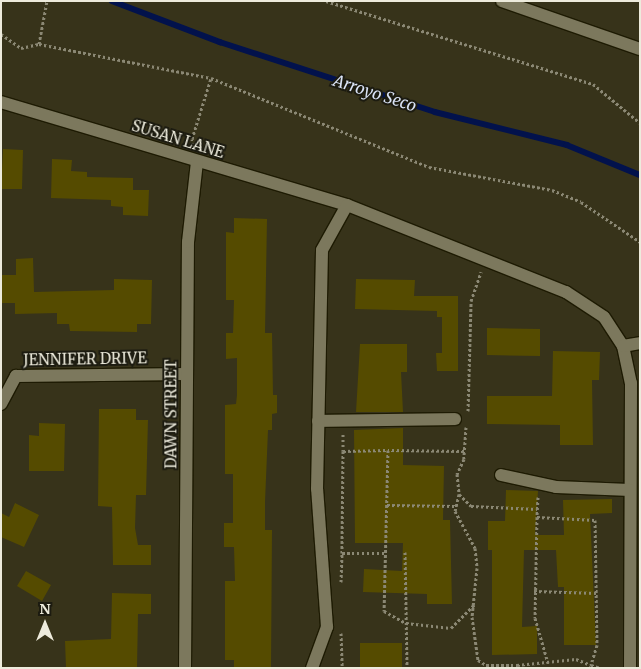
<!DOCTYPE html>
<html>
<head>
<meta charset="utf-8">
<style>
	body { margin:0 }
	#map { position:relative; width:641px; height:669px; overflow:hidden; background:#37331a; font-family:Merriweather,serif }
	div>[style] { position:absolute }
	[style*='--x'] { left:calc(var(--x)*1px); top:calc(var(--y)*1px); width:calc(var(--w)*1px); rotate:calc(var(--a)*1deg) }
	.stream>* { height:5.5px; margin:-2.75px; padding:0 2.75px; transform-origin:2.75px; border-radius:2.75px; background:#02124c }
	.building>* { inset:0; background:#554b00 }
	.path>* { height:3px; margin-top:-1.5px; transform-origin:0; background:repeating-linear-gradient(90deg,#8b8874 0 2.5px,transparent 0 5px) }
	.roads { filter:drop-shadow(1px 0 #1e1b03) drop-shadow(-1px 0 #1e1b03) drop-shadow(0 1px #1e1b03) drop-shadow(0 -1px #1e1b03) }
	.minor>* { height:12px; margin:-6px; padding:0 6px; transform-origin:6px; border-radius:6px; background:#7c785d }
	span { translate:-50% -50%; white-space:nowrap; text-align:center; line-height:1.15; -webkit-text-stroke:4px #1c1b10; paint-order:stroke }
	.street-label { font-size:15px; color:#edebdc }
	.water-label { font-size:16px; color:#dae3f6; font-style:italic }
	.frame { position:absolute; inset:0; border:2px solid #edebdc; pointer-events:none }
	.north { position:absolute; left:20px; top:599px; width:50px; height:50px; -webkit-text-stroke:4px #1c1b10; paint-order:stroke; rotate:0deg; font-size:14px; font-weight:700; line-height:20px; text-align:center; color:#edebdc }
	.north::after { content:''; display:block; margin:auto; width:18px; height:22px; background:#edebdc; clip-path:polygon(50% 0,100% 100%,50% 72%,0 100%) }
</style>
</head>
<body>
<div id="map">
	<div class="stream">
		<div style="--x:112;--y:1;--w:116;--a:20.8"></div>
		<div style="--x:220;--y:42;--w:226;--a:18"></div>
		<div style="--x:435;--y:112;--w:136;--a:14"></div>
		<div style="--x:567;--y:145;--w:79;--a:22.3"></div>
	</div>
	<div class="building">
		<div style="clip-path:polygon(3px 149px,23px 150px,22px 189px,1px 189px)"></div>
		<div style="clip-path:polygon(52px 159px,72px 160px,71px 171px,87px 172px,87px 177px,133px 178px,133px 190px,149px 190px,148px 216px,123px 215px,123px 207px,111px 206px,111px 200px,51px 198px)"></div>
		<div style="clip-path:polygon(234px 218px,267px 219px,265px 333px,272px 333px,273px 395px,277px 395px,277px 413px,272px 414px,272px 430px,268px 430px,265px 502px,265px 530px,272px 530px,271px 668px,234px 668px,234px 660px,225px 660px,225px 581px,235px 581px,234px 547px,224px 547px,224px 523px,233px 523px,233px 474px,225px 474px,225px 405px,236px 404px,237px 395px,237px 358px,226px 359px,226px 333px,233px 333px,234px 300px,226px 300px,226px 232px,234px 233px)"></div>
		<div style="clip-path:polygon(33px 258px,34px 292px,114px 290px,114px 279px,152px 280px,151px 324px,137px 324px,137px 332px,70px 331px,69px 324px,57px 324px,57px 313px,15px 314px,15px 303px,1px 303px,1px 275px,16px 275px,16px 259px)"></div>
		<div style="clip-path:polygon(356px 279px,415px 280px,414px 296px,458px 296px,458px 371px,437px 371px,436px 353px,442px 353px,442px 317px,437px 317px,437px 311px,355px 309px)"></div>
		<div style="clip-path:polygon(487px 328px,540px 329px,540px 356px,487px 355px)"></div>
		<div style="clip-path:polygon(360px 344px,407px 344px,407px 372px,401px 372px,403px 412px,356px 412px)"></div>
		<div style="clip-path:polygon(553px 351px,600px 352px,599px 380px,592px 380px,593px 445px,560px 445px,560px 425px,487px 424px,487px 396px,552px 396px)"></div>
		<div style="clip-path:polygon(99px 409px,136px 409px,136px 420px,148px 420px,146px 495px,136px 495px,135px 528px,138px 545px,151px 545px,151px 565px,113px 565px,112px 507px,98px 506px)"></div>
		<div style="clip-path:polygon(39px 423px,65px 424px,64px 471px,29px 471px,29px 435px,39px 436px)"></div>
		<div style="clip-path:polygon(403px 428px,403px 465px,444px 466px,443px 520px,450px 520px,452px 604px,427px 604px,427px 594px,363px 592px,364px 569px,402px 571px,403px 543px,355px 543px,354px 430px)"></div>
		<div style="clip-path:polygon(506px 490px,538px 491px,535px 535px,564px 535px,563px 500px,612px 499px,612px 513px,590px 514px,596px 645px,564px 645px,564px 587px,558px 587px,556px 550px,524px 550px,522px 627px,537px 626px,537px 654px,492px 655px,492px 550px,488px 550px,488px 521px,505px 521px)"></div>
		<div style="clip-path:polygon(15px 503px,39px 515px,24px 547px,1px 537px,1px 513px,9px 517px)"></div>
		<div style="clip-path:polygon(26px 571px,51px 585px,42px 601px,17px 586px)"></div>
		<div style="clip-path:polygon(112px 593px,151px 594px,151px 614px,138px 614px,137px 668px,66px 668px,65px 641px,111px 639px)"></div>
		<div style="clip-path:polygon(360px 643px,402px 643px,402px 668px,360px 668px)"></div>
	</div>
	<div class="path">
		<div style="--x:326;--y:1;--w:280;--a:17.3"></div>
		<div style="--x:593;--y:84;--w:61;--a:39.7"></div>
		<div style="--x:1;--y:34;--w:24;--a:35"></div>
		<div style="--x:21;--y:48;--w:18;--a:-13"></div>
		<div style="--x:39;--y:44;--w:175;--a:11.2"></div>
		<div style="--x:211;--y:78;--w:235;--a:22.2"></div>
		<div style="--x:429;--y:167;--w:125;--a:10.6"></div>
		<div style="--x:552;--y:190;--w:31;--a:22"></div>
		<div style="--x:581;--y:202;--w:71;--a:34.1"></div>
		<div style="--x:39;--y:44;--w:44;--a:-79.5"></div>
		<div style="--x:193;--y:145;--w:6;--a:-99"></div>
		<div style="--x:192;--y:139;--w:64;--a:-72.7"></div>
		<div style="--x:468;--y:411;--w:110;--a:-88.4"></div>
		<div style="--x:471;--y:301;--w:31;--a:-71"></div>
		<div style="--x:466;--y:427;--w:32;--a:94"></div>
		<div style="--x:464;--y:459;--w:17;--a:115"></div>
		<div style="--x:457;--y:474;--w:20;--a:84"></div>
		<div style="--x:459;--y:494;--w:17;--a:45"></div>
		<div style="--x:471;--y:506;--w:66;--a:2.6"></div>
		<div style="--x:343;--y:434;--w:17;--a:90"></div>
		<div style="--x:343;--y:451;--w:45;--a:-1.3"></div>
		<div style="--x:343;--y:451;--w:102;--a:90.6"></div>
		<div style="--x:342;--y:553;--w:43;--a:0"></div>
		<div style="--x:464;--y:451;--w:76;--a:-179.2"></div>
		<div style="--x:388;--y:450;--w:161;--a:91.4"></div>
		<div style="--x:384;--y:611;--w:25;--a:29"></div>
		<div style="--x:406;--y:623;--w:45;--a:6.3"></div>
		<div style="--x:451;--y:628;--w:33;--a:-45"></div>
		<div style="--x:459;--y:494;--w:17;--a:103"></div>
		<div style="--x:455;--y:511;--w:42;--a:61.6"></div>
		<div style="--x:475;--y:548;--w:20;--a:84"></div>
		<div style="--x:477;--y:568;--w:49;--a:95.8"></div>
		<div style="--x:472;--y:617;--w:43;--a:82.1"></div>
		<div style="--x:478;--y:660;--w:9;--a:32"></div>
		<div style="--x:486;--y:665;--w:31;--a:0"></div>
		<div style="--x:517;--y:665;--w:59;--a:-5.8"></div>
		<div style="--x:576;--y:659;--w:16;--a:22"></div>
		<div style="--x:538;--y:497;--w:20;--a:93"></div>
		<div style="--x:537;--y:517;--w:58;--a:3"></div>
		<div style="--x:595;--y:520;--w:125;--a:89.1"></div>
		<div style="--x:597;--y:645;--w:21;--a:107"></div>
		<div style="--x:591;--y:665;--w:9;--a:18"></div>
		<div style="--x:387;--y:505;--w:68;--a:0.8"></div>
		<div style="--x:537;--y:517;--w:101;--a:91.1"></div>
		<div style="--x:535;--y:618;--w:47;--a:73.9"></div>
		<div style="--x:405;--y:552;--w:116;--a:89"></div>
		<div style="--x:341;--y:582;--w:29;--a:-88"></div>
		<div style="--x:534;--y:591;--w:62;--a:1.8"></div>
		<div style="--x:341;--y:633;--w:35;--a:88"></div>
	</div>
	<div class="roads">
		<div class="minor">
			<div style="--x:502;--y:1;--w:146;--a:19.2"></div>
			<div style="--x:1;--y:102;--w:361;--a:16.6"></div>
			<div style="--x:347;--y:205;--w:236;--a:21.7"></div>
			<div style="--x:566;--y:292;--w:45;--a:33.3"></div>
			<div style="--x:604;--y:317;--w:35;--a:57"></div>
			<div style="--x:623;--y:346;--w:38;--a:78"></div>
			<div style="--x:631;--y:383;--w:285;--a:90.2"></div>
			<div style="--x:623;--y:346;--w:17;--a:-10"></div>
			<div style="--x:1;--y:404;--w:32;--a:-62"></div>
			<div style="--x:16;--y:376;--w:171;--a:-0.7"></div>
			<div style="--x:318;--y:421;--w:137;--a:-0.8"></div>
			<div style="--x:501;--y:475;--w:56;--a:12.3"></div>
			<div style="--x:556;--y:487;--w:74;--a:2.3"></div>
			<div style="--x:185;--y:668;--w:426;--a:-89.6"></div>
			<div style="--x:188;--y:242;--w:81;--a:-83.6"></div>
			<div style="--x:312;--y:668;--w:44;--a:-69.9"></div>
			<div style="--x:327;--y:627;--w:138;--a:-94.1"></div>
			<div style="--x:317;--y:489;--w:239;--a:-88.8"></div>
			<div style="--x:322;--y:250;--w:51;--a:-60.9"></div>
		</div>
	</div>
	<div class="street-label">
		<span style="left:178px;top:139px;rotate:17deg">SUSAN LANE</span>
		<span style="left:85px;top:359px;rotate:-1deg">JENNIFER DRIVE</span>
		<span style="left:171px;top:414px;rotate:-90deg">DAWN STREET</span>
	</div>
	<div class="water-label">
		<span style="left:375px;top:93px;rotate:18deg">Arroyo Seco</span>
	</div>
	<div class="frame"></div>
	<div class="north">N</div>
</div>
</body>
</html>
